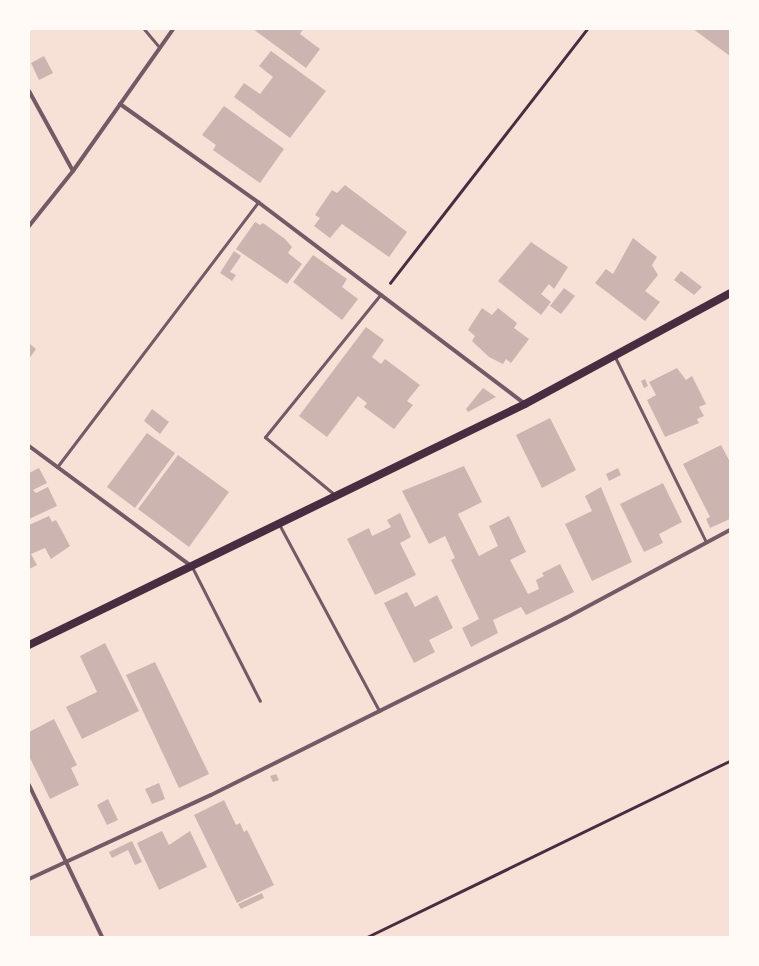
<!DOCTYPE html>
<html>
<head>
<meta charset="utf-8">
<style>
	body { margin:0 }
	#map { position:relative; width:759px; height:966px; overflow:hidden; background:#f7e1d7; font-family:Karla,sans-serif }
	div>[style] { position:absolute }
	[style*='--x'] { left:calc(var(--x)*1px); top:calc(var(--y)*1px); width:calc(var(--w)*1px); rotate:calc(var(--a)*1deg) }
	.building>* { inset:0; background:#ccb4b1 }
	.path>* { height:2.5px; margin:-1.25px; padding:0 1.25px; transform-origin:1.25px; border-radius:1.25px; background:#4a2c40 }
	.service>* { height:3px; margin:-1.5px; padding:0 1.5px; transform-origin:1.5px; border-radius:1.5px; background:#755966 }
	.minor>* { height:4px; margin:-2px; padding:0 2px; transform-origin:2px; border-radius:2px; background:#755966 }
	.secondary>* { height:8px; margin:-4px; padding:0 4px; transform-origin:4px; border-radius:4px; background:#4a2c40 }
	span { translate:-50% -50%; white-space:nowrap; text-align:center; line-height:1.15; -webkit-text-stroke:4px #fffaf5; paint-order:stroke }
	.frame { position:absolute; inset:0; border:30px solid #fffaf5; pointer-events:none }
</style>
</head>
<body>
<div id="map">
	<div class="building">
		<div style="clip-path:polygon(253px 29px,303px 29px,300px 34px,320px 49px,306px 68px)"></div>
		<div style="clip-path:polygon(693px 29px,730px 29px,730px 56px)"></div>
		<div style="clip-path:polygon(271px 51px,326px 91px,290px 138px,234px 97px,244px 83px,260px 94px,273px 77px,259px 66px)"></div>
		<div style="clip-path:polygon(44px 56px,53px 73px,39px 80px,31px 63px)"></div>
		<div style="clip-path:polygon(224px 106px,284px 149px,260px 183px,213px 150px,216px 145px,202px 135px)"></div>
		<div style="clip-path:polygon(345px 185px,407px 232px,389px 257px,342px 224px,330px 238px,314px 226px,320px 218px,315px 215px,332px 190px,337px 193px)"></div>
		<div style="clip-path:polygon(255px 222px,260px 225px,263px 223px,285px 239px,292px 247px,288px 253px,302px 264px,287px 284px,236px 249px)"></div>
		<div style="clip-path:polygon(633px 238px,657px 257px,652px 265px,658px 275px,645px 291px,660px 302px,645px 321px,595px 283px,606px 269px,613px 274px)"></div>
		<div style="clip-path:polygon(531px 242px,568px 267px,554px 289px,549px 284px,541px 294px,551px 302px,541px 315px,498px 281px)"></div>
		<div style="clip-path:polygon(234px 251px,241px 256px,230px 272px,236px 275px,232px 281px,220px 273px)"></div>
		<div style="clip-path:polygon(313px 255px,347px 279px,342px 287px,358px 299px,342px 320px,293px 282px)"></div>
		<div style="clip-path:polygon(681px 271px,702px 287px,694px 295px,674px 280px)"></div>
		<div style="clip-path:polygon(564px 288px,575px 296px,561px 314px,550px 306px)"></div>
		<div style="clip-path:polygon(482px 308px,492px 315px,498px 308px,517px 323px,514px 328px,529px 339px,511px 363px,506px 359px,503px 364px,489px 357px,472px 341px,475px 336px,468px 330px)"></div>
		<div style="clip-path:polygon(366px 327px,384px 340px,372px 357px,381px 364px,385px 359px,420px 385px,407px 401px,413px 405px,394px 429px,364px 407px,367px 403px,358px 396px,327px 437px,299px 416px)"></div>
		<div style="clip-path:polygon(29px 343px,36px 349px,29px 359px)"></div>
		<div style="clip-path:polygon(677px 368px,686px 380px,692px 376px,706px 404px,699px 407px,704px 416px,697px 419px,699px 423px,665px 437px,647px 400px,656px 395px,649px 382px)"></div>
		<div style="clip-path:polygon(645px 379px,648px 386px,644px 388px,641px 381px)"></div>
		<div style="clip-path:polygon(483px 388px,496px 397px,468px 412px,466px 409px)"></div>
		<div style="clip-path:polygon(152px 409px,169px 422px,160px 434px,144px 421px)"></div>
		<div style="clip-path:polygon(550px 418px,576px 470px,542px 488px,516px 435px)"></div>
		<div style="clip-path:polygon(147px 433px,175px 453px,135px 508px,107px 487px)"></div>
		<div style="clip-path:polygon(721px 445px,730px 462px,730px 519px,710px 528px,706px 519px,710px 517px,683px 464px)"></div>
		<div style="clip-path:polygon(178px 455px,229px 492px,189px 547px,138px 509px)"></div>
		<div style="clip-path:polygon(464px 466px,482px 502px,458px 514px,479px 556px,498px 546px,489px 526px,509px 516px,526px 552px,510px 560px,528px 594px,539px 589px,536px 580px,544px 576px,542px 573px,560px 564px,574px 592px,526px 615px,521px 607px,493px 620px,498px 633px,471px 647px,462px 628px,479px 619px,451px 560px,455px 558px,445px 536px,429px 544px,402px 491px)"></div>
		<div style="clip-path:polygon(39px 468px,47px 483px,33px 490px,36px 493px,48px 487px,57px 506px,29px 519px,29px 473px)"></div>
		<div style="clip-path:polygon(618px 468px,621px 475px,609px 481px,606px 474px)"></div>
		<div style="clip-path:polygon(663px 483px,682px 522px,659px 534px,663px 543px,644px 552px,620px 504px)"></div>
		<div style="clip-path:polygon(601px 487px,632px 562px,592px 581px,565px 524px,592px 511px,585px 496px)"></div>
		<div style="clip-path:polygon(400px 513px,411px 537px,400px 543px,416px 575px,375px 595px,347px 539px,369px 528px,372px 536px,391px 527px,387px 520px)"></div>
		<div style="clip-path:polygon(49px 516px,52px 522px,56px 520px,70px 546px,51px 559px,45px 548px,31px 554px,37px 565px,29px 569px,29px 525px)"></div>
		<div style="clip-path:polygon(407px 592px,415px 607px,437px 595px,453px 628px,429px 640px,435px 652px,414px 663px,384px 603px)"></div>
		<div style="clip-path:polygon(105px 643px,139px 711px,82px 739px,66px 707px,97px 692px,80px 656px)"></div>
		<div style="clip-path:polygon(155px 662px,209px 774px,179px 788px,126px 675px)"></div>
		<div style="clip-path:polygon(54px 719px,77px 765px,71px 768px,79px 785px,50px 799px,29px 756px,29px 732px)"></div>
		<div style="clip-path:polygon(276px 774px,279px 780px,273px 782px,270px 776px)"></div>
		<div style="clip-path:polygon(159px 783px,165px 799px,152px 804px,145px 789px)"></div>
		<div style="clip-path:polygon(108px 799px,118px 820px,107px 825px,97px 805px)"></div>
		<div style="clip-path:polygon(224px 800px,236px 825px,240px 823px,244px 832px,247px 830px,274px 885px,237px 903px,194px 815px)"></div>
		<div style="clip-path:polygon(162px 831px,169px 845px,190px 831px,207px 867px,159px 890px,137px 843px)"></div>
		<div style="clip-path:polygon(132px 841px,142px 862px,135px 865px,128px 850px,112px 858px,109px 852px)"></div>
		<div style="clip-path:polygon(262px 893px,264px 898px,241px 909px,238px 904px)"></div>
	</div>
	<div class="path">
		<div style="--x:390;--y:283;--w:321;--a:-52.2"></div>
		<div style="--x:367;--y:937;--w:403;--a:-25.9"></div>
	</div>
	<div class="service">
		<div style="--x:144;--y:29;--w:23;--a:50"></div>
		<div style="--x:615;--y:357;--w:206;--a:63.8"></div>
		<div style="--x:57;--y:467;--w:333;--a:-52.8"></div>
		<div style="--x:335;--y:495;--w:91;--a:-140.4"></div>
		<div style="--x:265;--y:437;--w:184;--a:-51"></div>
		<div style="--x:280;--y:526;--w:210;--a:61.8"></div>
		<div style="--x:192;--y:567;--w:150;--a:63.1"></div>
	</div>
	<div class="minor">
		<div style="--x:29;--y:91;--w:91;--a:61.2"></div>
		<div style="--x:120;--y:104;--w:169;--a:35.4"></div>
		<div style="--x:258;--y:202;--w:335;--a:37.1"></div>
		<div style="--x:29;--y:226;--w:70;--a:-51.3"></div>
		<div style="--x:73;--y:171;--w:174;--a:-54.8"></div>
		<div style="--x:29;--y:446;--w:202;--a:36.5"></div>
		<div style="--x:29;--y:785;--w:169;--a:64.3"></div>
		<div style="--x:29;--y:879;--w:200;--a:-24.8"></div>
		<div style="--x:211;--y:795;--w:397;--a:-26.5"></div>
		<div style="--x:566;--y:618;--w:186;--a:-28.2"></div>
	</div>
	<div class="secondary">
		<div style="--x:29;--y:645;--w:551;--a:-25.91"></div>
		<div style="--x:525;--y:404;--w:233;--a:-28.4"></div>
	</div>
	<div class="frame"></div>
</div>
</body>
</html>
